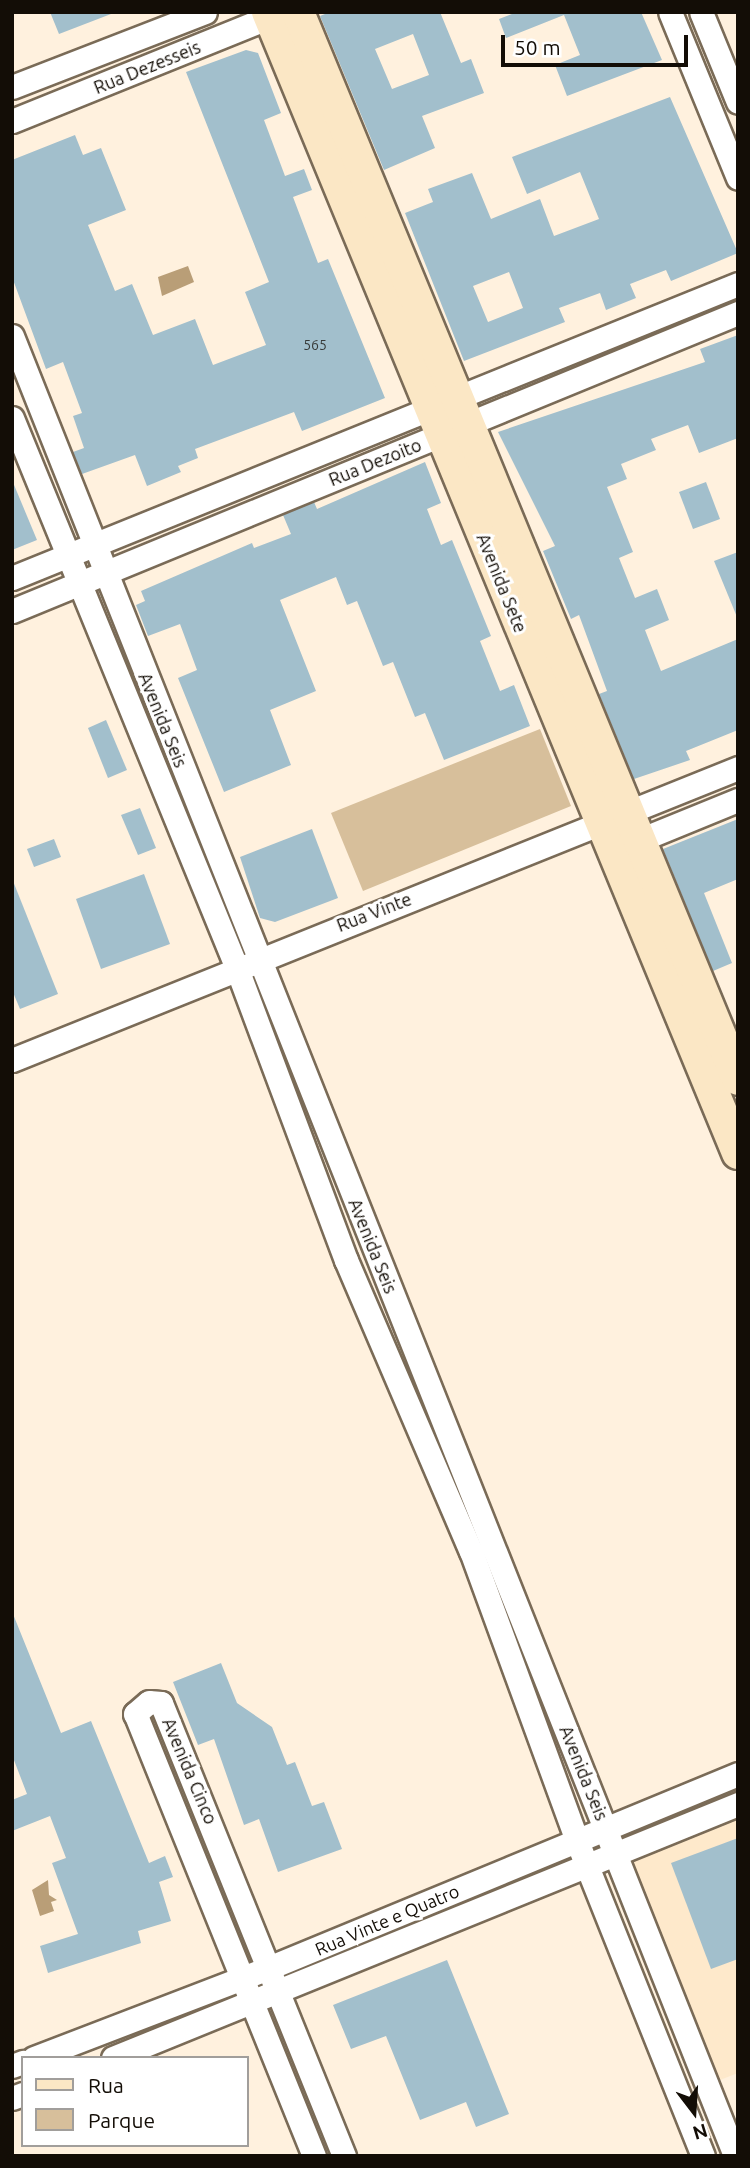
<!DOCTYPE html>
<html>
<head>
<meta charset="utf-8">
<style>
	body { margin:0 }
	#map { position:relative; width:750px; height:2168px; overflow:hidden; background:#fff1de; font-family:Ubuntu,sans-serif }
	div>[style] { position:absolute }
	[style*='--x'] { left:calc(var(--x)*1px); top:calc(var(--y)*1px); width:calc(var(--w)*1px); rotate:calc(var(--a)*1deg) }
	.built>* { inset:0; background:#fee9cb }
	.green>* { inset:0; background:#d7bf9b }
	.water>* { inset:0; background:#b99e77 }
	.building>* { inset:0; background:#a2bfcc }
	.roads { filter:drop-shadow(2px 0 #7a6b57) drop-shadow(-2px 0 #7a6b57) drop-shadow(0 2px #7a6b57) drop-shadow(0 -2px #7a6b57) }
	.street>* { height:23px; margin:-11.5px; padding:0 11.5px; transform-origin:11.5px; border-radius:11.5px; background:#fff }
	.secondary>* { height:32px; margin:-16px; padding:0 16px; transform-origin:16px; border-radius:16px; background:#fbe7c5 }
	span { translate:-50% -50%; white-space:nowrap; text-align:center; line-height:1.15; -webkit-text-stroke:6px #fff; paint-order:stroke }
	.number-label { font-size:14px; color:#373a38 }
	.number-label span { -webkit-text-stroke-width:0 }
	.street-label { font-size:18px; color:#130d06 }
	.frame { position:absolute; inset:0; border:14px solid #130d06; pointer-events:none }
	.legend { position:absolute; left:21px; top:2056px; width:228px; height:91px; box-sizing:border-box; background:#fff; border:2px solid #a19e9b; margin:0; padding:9px 12px; list-style:none; font-size:21px; color:#130d06 }
	.legend li { display:flex; align-items:center; gap:14px; height:35px }
	.legend b { width:35px; border:2px solid #a19e9b }
	.north { position:absolute; left:659px; top:2077px; width:70px; height:70px; -webkit-text-stroke:5px #fff; paint-order:stroke; rotate:163deg; font-size:19px; font-weight:700; line-height:28px; text-align:center; color:#130d06 }
	.north::after { content:''; display:block; margin:auto; width:24px; height:32px; background:#130d06; clip-path:polygon(50% 0,100% 100%,50% 72%,0 100%) }
	.scale { position:absolute; left:501px; top:35px; width:187px; height:32px; box-sizing:border-box; border:4px solid #130d06; border-top:0; padding-left:9px; font-size:21px; line-height:24px; white-space:nowrap; color:#130d06; -webkit-text-stroke:5px #fff; paint-order:stroke }
</style>
</head>
<body>
<div id="map">
	<div class="built">
		<div style="clip-path:polygon(738px 1804px,738px 2073px,707px 2085px,616px 1854px)"></div>
	</div>
	<div class="green">
		<div style="clip-path:polygon(540px 729px,571px 806px,363px 891px,331px 813px)"></div>
	</div>
	<div class="water">
		<div style="clip-path:polygon(188px 266px,194px 282px,162px 296px,158px 277px)"></div>
		<div style="clip-path:polygon(48px 1880px,49px 1895px,57px 1900px,51px 1902px,54px 1911px,40px 1916px,32px 1890px)"></div>
	</div>
	<div class="building">
		<div style="clip-path:polygon(50px 12px,111px 12px,111px 14px,59px 34px)"></div>
		<div style="clip-path:polygon(evenodd,330px 12px,440px 12px,461px 63px,471px 59px,484px 93px,422px 116px,435px 148px,384px 170px,320px 16px,330px 12px,413px 34px,429px 75px,392px 89px,375px 49px,413px 34px)"></div>
		<div style="clip-path:polygon(517px 12px,641px 12px,662px 60px,567px 96px,555px 65px,580px 55px,564px 15px,506px 38px,499px 19px)"></div>
		<div style="clip-path:polygon(246px 50px,258px 53px,281px 113px,264px 120px,285px 176px,304px 169px,312px 190px,293px 197px,318px 263px,328px 259px,385px 398px,302px 431px,294px 412px,195px 449px,198px 458px,178px 466px,181px 472px,147px 486px,135px 455px,82px 474px,73px 452px,84px 448px,73px 416px,82px 413px,63px 362px,46px 369px,12px 277px,12px 160px,75px 135px,83px 155px,101px 148px,126px 210px,88px 225px,115px 291px,132px 284px,153px 335px,195px 319px,213px 365px,266px 345px,245px 292px,269px 282px,186px 72px)"></div>
		<div style="clip-path:polygon(evenodd,670px 97px,738px 253px,671px 281px,666px 270px,630px 284px,636px 298px,606px 310px,600px 293px,559px 308px,565px 322px,464px 361px,405px 213px,433px 202px,428px 189px,472px 173px,491px 219px,540px 199px,554px 236px,599px 219px,580px 172px,527px 194px,512px 157px,670px 97px,509px 272px,523px 308px,488px 322px,473px 286px,509px 272px)"></div>
		<div style="clip-path:polygon(738px 335px,738px 438px,699px 453px,688px 425px,651px 439px,656px 450px,621px 464px,627px 479px,607px 487px,633px 552px,619px 558px,635px 598px,657px 589px,669px 620px,645px 630px,661px 671px,738px 639px,738px 730px,686px 751px,690px 760px,634px 779px,599px 694px,607px 691px,579px 615px,571px 619px,543px 551px,555px 546px,498px 432px,705px 362px,700px 349px)"></div>
		<div style="clip-path:polygon(425px 462px,441px 503px,427px 509px,441px 545px,452px 540px,491px 636px,480px 641px,500px 691px,514px 685px,530px 726px,444px 760px,425px 713px,415px 717px,393px 662px,383px 666px,357px 601px,347px 605px,336px 577px,280px 600px,316px 691px,270px 710px,291px 765px,224px 792px,178px 678px,197px 670px,180px 624px,148px 636px,136px 605px,145px 601px,141px 591px,252px 543px,254px 548px,291px 534px,283px 515px,314px 502px,317px 509px)"></div>
		<div style="clip-path:polygon(12px 480px,37px 540px,12px 550px)"></div>
		<div style="clip-path:polygon(706px 482px,720px 519px,693px 529px,679px 492px)"></div>
		<div style="clip-path:polygon(738px 552px,738px 617px,737px 617px,714px 561px)"></div>
		<div style="clip-path:polygon(106px 720px,127px 770px,108px 778px,88px 728px)"></div>
		<div style="clip-path:polygon(140px 808px,156px 848px,138px 855px,121px 815px)"></div>
		<div style="clip-path:polygon(738px 819px,738px 879px,704px 893px,732px 963px,713px 971px,663px 849px)"></div>
		<div style="clip-path:polygon(312px 829px,338px 898px,275px 922px,260px 918px,240px 857px)"></div>
		<div style="clip-path:polygon(54px 839px,61px 857px,34px 867px,27px 849px)"></div>
		<div style="clip-path:polygon(144px 874px,170px 944px,101px 969px,76px 899px)"></div>
		<div style="clip-path:polygon(13px 881px,58px 994px,20px 1009px,12px 990px)"></div>
		<div style="clip-path:polygon(13px 1614px,61px 1733px,91px 1721px,149px 1863px,165px 1856px,173px 1877px,159px 1882px,171px 1921px,138px 1931px,141px 1943px,48px 1973px,40px 1946px,78px 1934px,52px 1863px,66px 1858px,50px 1816px,12px 1831px,12px 1800px,27px 1794px,12px 1755px)"></div>
		<div style="clip-path:polygon(221px 1663px,237px 1703px,272px 1727px,287px 1765px,295px 1762px,312px 1806px,324px 1802px,342px 1849px,278px 1872px,259px 1819px,244px 1825px,214px 1739px,198px 1745px,173px 1682px)"></div>
		<div style="clip-path:polygon(738px 1838px,738px 1959px,711px 1969px,671px 1863px)"></div>
		<div style="clip-path:polygon(447px 1960px,509px 2114px,476px 2127px,466px 2102px,420px 2120px,386px 2036px,351px 2049px,333px 2005px)"></div>
	</div>
	<div class="roads">
		<div class="street">
			<div style="--x:670;--y:12;--w:179;--a:67.7"></div>
			<div style="--x:701;--y:12;--w:97;--a:67.7"></div>
			<div style="--x:12;--y:87;--w:207;--a:-21.2"></div>
			<div style="--x:12;--y:121;--w:291;--a:-22"></div>
			<div style="--x:12;--y:336;--w:1958;--a:68.33"></div>
			<div style="--x:12;--y:418;--w:592;--a:67.77"></div>
			<div style="--x:236;--y:966;--w:314;--a:69.5"></div>
			<div style="--x:346;--y:1260;--w:317;--a:66.8"></div>
			<div style="--x:471;--y:1551;--w:309;--a:69.9"></div>
			<div style="--x:577;--y:1841;--w:339;--a:68.2"></div>
			<div style="--x:12;--y:578;--w:783;--a:-22.05"></div>
			<div style="--x:12;--y:611;--w:785;--a:-22.32"></div>
			<div style="--x:625;--y:846;--w:122;--a:-22.2"></div>
			<div style="--x:12;--y:1060;--w:783;--a:-21.91"></div>
			<div style="--x:34;--y:2058;--w:254;--a:-21"></div>
			<div style="--x:271;--y:1967;--w:505;--a:-22.45"></div>
			<div style="--x:113;--y:2058;--w:675;--a:-22.12"></div>
			<div style="--x:12;--y:2066;--w:12;--a:-20"></div>
			<div style="--x:12;--y:2098;--w:12;--a:-20"></div>
			<div style="--x:314;--y:2156;--w:477;--a:-112"></div>
			<div style="--x:135;--y:1714;--w:18;--a:-41"></div>
			<div style="--x:149;--y:1702;--w:12;--a:5"></div>
			<div style="--x:161;--y:1703;--w:489;--a:68"></div>
		</div>
		<div class="secondary">
			<div style="--x:268;--y:12;--w:1234;--a:67.61"></div>
			<div style="--x:298;--y:12;--w:1154;--a:67.59"></div>
		</div>
	</div>
	<div class="number-label">
		<span style="left:315px;top:345px">565</span>
	</div>
	<div class="street-label">
		<span style="left:147px;top:67px;rotate:-22deg">Rua Dezesseis</span>
		<span style="left:375px;top:462px;rotate:-22deg">Rua Dezoito</span>
		<span style="left:502px;top:583px;rotate:68deg">Avenida Sete</span>
		<span style="left:163px;top:720px;rotate:68deg">Avenida Seis</span>
		<span style="left:374px;top:912px;rotate:-21deg">Rua Vinte</span>
		<span style="left:373px;top:1246px;rotate:68deg">Avenida Seis</span>
		<span style="left:190px;top:1771px;rotate:67deg">Avenida Cinco</span>
		<span style="left:584px;top:1773px;rotate:68deg">Avenida Seis</span>
		<span style="left:387px;top:1920px;rotate:-23deg">Rua Vinte e Quatro</span>
	</div>
	<div class="frame"></div>
	<ul class="legend">
	<li><b style="height:9px;background:#fbe7c5"></b>Rua</li>
	<li><b style="height:19px;background:#d7bf9b"></b>Parque</li>
	</ul>
	<div class="north">N</div>
	<div class="scale">50 m</div>
</div>
</body>
</html>
